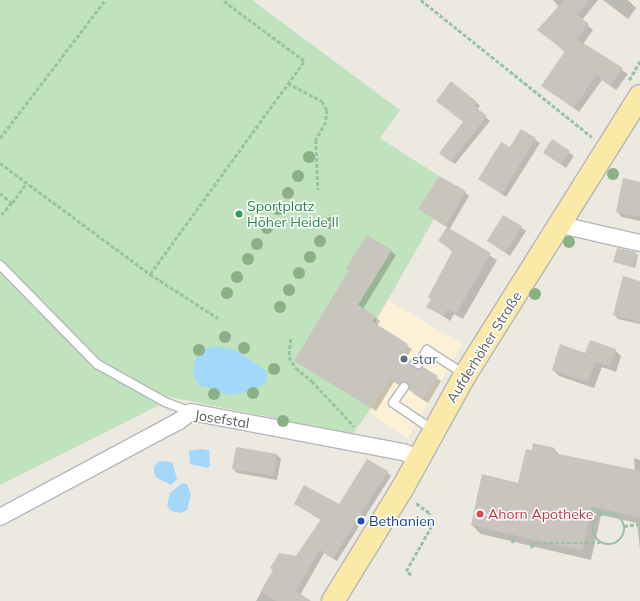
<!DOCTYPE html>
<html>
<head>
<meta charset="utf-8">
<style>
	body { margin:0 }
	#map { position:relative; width:640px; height:601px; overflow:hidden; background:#ece9e1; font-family:Mulish,sans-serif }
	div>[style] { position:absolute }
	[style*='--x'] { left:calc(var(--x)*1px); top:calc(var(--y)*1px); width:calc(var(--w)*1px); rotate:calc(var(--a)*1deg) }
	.commercial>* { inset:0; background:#fcf1d6 }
	.green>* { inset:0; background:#c0e3be }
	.water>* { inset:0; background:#a3d8fa }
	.shadow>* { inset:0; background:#0003 }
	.building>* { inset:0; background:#c8c4be }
	.path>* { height:2.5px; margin-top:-1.25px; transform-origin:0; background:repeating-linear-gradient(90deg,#98c3a2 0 4px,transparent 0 6px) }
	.path>.ring { margin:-1.25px; padding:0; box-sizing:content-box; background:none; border:2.5px solid #98c3a2; border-radius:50% }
	.roads { filter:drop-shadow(1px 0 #b4b7bb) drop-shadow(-1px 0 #b4b7bb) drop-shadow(0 1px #b4b7bb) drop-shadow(0 -1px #b4b7bb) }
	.lane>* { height:8px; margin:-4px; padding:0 4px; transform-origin:4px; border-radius:4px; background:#fff }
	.street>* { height:16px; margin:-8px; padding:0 8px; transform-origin:8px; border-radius:8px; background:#fff }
	.primary>* { height:22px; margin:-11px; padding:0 11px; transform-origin:11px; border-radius:11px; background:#fbe9a7 }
	.trees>* { width:12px; height:12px; margin:-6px; border-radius:50%; background:#8ab084 }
	.dots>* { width:11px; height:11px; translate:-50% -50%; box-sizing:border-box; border:2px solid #fff; border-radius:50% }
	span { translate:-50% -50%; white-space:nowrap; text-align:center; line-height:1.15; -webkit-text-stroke:3px #fff; paint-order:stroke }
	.leisure-label { font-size:14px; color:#27864d }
	.left { translate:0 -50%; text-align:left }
	.street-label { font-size:14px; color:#5a5d61 }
	.service-label { font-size:14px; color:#4e5e75 }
	.health-label { font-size:14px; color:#be3a42 }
	.transit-label { font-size:14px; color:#164399 }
</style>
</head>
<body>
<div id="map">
	<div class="commercial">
		<div style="clip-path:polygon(388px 300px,462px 344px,408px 438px,369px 412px,371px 408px,338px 388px)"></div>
	</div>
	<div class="green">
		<div style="clip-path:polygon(0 0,252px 0,400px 110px,380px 138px,439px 176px,418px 209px,434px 219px,338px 387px,371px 408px,353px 434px,165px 396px,159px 405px,0 485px)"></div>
	</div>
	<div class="water">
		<div style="clip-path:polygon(215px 346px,235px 350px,268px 372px,266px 382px,252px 391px,230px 395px,198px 385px,193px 374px,194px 361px,203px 350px)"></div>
		<div style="clip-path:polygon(201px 449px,209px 450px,210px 466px,207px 468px,190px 464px,189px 451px)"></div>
		<div style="clip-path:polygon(160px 461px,172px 462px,177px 479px,171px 485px,157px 478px,154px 473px,154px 466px)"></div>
		<div style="clip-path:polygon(182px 483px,187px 484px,191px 495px,187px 510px,181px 513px,171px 511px,167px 506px,170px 493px)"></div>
	</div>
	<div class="shadow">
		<div style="clip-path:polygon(598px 0,582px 20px,593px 30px,583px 44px,628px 74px,616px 90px,602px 80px,579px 112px,542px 85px,565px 52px,539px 30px,559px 7px,553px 0)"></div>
		<div style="clip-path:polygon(603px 0,628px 0,636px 8px,628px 19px)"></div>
		<div style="clip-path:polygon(451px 83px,477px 103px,480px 106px,477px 110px,490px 121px,455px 164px,444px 156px,464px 122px)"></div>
		<div style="clip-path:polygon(521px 130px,540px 143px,506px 197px,479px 179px,510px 148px)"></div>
		<div style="clip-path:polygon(552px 140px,574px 156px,566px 168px,544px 153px)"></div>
		<div style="clip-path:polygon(640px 183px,640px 221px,622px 217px,617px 212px)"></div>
		<div style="clip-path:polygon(465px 192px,469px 196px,449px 230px,497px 260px,463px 319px,454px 314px,450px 321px,428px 306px,432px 300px,429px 297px,453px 252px,440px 241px,448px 228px,419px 209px)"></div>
		<div style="clip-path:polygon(504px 216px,526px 231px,510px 256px,488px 241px)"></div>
		<div style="clip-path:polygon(618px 249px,638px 255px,635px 268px,615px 262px)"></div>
		<div style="clip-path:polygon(391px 251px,396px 255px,363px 309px,380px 321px,377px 326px,412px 349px,406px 358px,441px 381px,428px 403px,414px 394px,409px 387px,404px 388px,394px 382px,376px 411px,296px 361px)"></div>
		<div style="clip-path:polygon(640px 282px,640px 324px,618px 319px,614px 314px)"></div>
		<div style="clip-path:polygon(615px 350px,621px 356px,616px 372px,602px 367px,594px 388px,559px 376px,553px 370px,586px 354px)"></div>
		<div style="clip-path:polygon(554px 449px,560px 455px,635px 470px,634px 458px,640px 460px,640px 549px,637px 523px,601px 515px,591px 560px,481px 534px,472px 525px)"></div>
		<div style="clip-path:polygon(277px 455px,281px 459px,277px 480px,237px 473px,233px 469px)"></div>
		<div style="clip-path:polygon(387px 472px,391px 476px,337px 561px,324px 553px,300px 595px,303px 601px,256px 601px,274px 570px,297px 557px,321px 520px,295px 504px,340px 506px)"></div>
	</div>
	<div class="building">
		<div style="clip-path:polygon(564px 0,589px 0,577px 15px,589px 24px,577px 39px,623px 68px,610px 86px,596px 75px,574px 108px,541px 86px,565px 51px,537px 30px)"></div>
		<div style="clip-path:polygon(451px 81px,477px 102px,474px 106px,487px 116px,451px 162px,439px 153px,463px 122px,436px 101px)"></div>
		<div style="clip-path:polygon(521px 129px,536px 138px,502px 194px,478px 179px,501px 142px,510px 147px)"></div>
		<div style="clip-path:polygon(552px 139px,570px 151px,562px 165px,543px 153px)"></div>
		<div style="clip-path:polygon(439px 176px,466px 191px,446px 226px,418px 209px)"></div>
		<div style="clip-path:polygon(623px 178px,640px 182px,640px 217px,616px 212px)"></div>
		<div style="clip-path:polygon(503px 215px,522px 226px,506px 253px,487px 241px)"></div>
		<div style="clip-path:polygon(447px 227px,491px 253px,456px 314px,448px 309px,443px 316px,426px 307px,431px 299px,428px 297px,453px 250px,438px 241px)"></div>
		<div style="clip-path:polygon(367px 235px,392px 250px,358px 305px,376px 316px,373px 322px,408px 344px,402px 354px,413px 361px,415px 368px,423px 367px,438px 376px,423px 399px,409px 390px,407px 382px,399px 384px,390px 378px,371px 408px,294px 361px,349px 270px,346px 268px)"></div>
		<div style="clip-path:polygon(617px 248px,636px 252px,633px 267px,613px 262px)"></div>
		<div style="clip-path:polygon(623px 276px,640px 281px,640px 322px,613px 315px)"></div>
		<div style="clip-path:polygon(590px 340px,616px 349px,610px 366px,595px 362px,588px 382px,552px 370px,560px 344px,585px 353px)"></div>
		<div style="clip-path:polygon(533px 443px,555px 448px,554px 453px,640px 471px,640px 518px,592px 506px,582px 551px,471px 525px,482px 474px,518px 483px,526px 449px,532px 450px)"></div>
		<div style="clip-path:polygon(236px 447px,277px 454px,273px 476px,232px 469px)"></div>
		<div style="clip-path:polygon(367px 459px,388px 471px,333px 558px,320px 550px,296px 591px,311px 601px,276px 601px,261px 591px,273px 570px,270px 568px,279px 553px,296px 556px,321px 519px,294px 504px,304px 485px,339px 504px)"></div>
	</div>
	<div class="path">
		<div style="--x:421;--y:0;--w:219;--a:38.7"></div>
		<div style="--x:629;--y:80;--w:22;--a:-60"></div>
		<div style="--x:288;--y:83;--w:38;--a:28"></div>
		<div style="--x:322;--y:101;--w:10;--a:61"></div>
		<div style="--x:327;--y:110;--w:12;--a:95"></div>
		<div style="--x:326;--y:122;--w:21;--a:119"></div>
		<div style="--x:316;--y:140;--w:50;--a:87.7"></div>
		<div style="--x:0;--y:138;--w:173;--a:-52.7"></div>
		<div style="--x:0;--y:163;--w:187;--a:36.5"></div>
		<div style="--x:150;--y:274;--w:81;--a:32.9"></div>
		<div style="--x:0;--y:193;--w:16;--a:40"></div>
		<div style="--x:12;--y:203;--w:18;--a:131"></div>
		<div style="--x:12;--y:203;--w:24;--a:-54"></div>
		<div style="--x:150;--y:274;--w:263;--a:-54.1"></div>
		<div style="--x:304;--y:61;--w:102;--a:-143.4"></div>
		<div style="--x:291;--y:339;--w:18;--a:96"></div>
		<div style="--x:289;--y:357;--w:13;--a:58"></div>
		<div style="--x:296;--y:368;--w:21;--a:39"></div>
		<div style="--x:312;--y:381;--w:62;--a:47"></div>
		<div style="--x:591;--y:509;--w:8;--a:14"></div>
		<div style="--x:599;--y:511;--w:6;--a:59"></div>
		<div class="ring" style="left:593px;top:513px;width:29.5px;height:29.5px"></div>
		<div style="--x:624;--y:526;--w:15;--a:-8"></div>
		<div style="--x:512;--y:543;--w:8;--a:-76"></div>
		<div style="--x:530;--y:547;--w:8;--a:-30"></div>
		<div style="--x:537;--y:543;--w:63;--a:0"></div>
		<div style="--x:411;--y:575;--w:6;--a:-141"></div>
		<div style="--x:406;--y:571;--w:51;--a:-60.4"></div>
		<div style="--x:431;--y:527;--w:14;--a:-98"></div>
		<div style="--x:429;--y:513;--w:17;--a:-144"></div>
	</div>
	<div class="roads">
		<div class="lane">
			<div style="--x:0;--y:265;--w:139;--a:45.6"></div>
			<div style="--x:97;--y:364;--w:78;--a:29.2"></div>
			<div style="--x:165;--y:402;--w:28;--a:21"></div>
			<div style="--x:418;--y:364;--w:17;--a:-57"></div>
			<div style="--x:427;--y:350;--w:44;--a:33"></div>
			<div style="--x:404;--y:387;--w:19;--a:125"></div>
			<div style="--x:393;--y:403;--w:48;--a:34"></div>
		</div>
		<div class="street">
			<div style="--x:561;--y:225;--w:81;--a:12.8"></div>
			<div style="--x:0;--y:517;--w:203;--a:-28.2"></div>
			<div style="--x:179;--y:421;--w:15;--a:-37"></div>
			<div style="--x:191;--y:412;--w:216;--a:10.7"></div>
			<div style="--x:403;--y:452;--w:17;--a:21"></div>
		</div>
		<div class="primary">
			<div style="--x:333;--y:601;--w:132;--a:-58.4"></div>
			<div style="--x:402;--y:489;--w:130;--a:-61.1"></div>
			<div style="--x:465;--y:375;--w:329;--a:-57.9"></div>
		</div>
	</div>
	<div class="trees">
		<div style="left:309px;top:157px"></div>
		<div style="left:613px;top:174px"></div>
		<div style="left:298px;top:176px"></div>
		<div style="left:288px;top:193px"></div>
		<div style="left:278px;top:209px"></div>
		<div style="left:331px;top:223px"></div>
		<div style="left:267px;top:228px"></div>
		<div style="left:320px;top:241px"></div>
		<div style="left:569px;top:242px"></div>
		<div style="left:257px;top:244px"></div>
		<div style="left:310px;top:257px"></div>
		<div style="left:248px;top:259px"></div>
		<div style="left:299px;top:273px"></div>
		<div style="left:237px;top:277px"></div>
		<div style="left:289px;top:290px"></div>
		<div style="left:227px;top:293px"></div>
		<div style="left:535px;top:294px"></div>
		<div style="left:280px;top:307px"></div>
		<div style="left:225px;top:337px"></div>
		<div style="left:244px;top:348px"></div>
		<div style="left:199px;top:350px"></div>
		<div style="left:274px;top:369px"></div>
		<div style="left:253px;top:393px"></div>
		<div style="left:214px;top:394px"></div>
		<div style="left:283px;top:421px"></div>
	</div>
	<div class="dots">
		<div style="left:239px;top:214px;background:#2e9e5b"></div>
		<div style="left:404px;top:359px;background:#5c6f8a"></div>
		<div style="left:480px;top:514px;background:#e0444e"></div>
		<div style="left:361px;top:521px;background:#1a4fb4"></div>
	</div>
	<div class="leisure-label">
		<span class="left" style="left:247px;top:214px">Sportplatz<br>Höher Heide II</span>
	</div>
	<div class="street-label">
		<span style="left:484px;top:347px;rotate:-58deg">Aufderhöher Straße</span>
		<span style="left:222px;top:419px;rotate:9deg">Josefstal</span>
	</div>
	<div class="service-label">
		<span class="left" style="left:412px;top:359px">star</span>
	</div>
	<div class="health-label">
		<span class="left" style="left:488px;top:514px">Ahorn Apotheke</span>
	</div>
	<div class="transit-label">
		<span class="left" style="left:369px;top:521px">Bethanien</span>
	</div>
</div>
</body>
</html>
